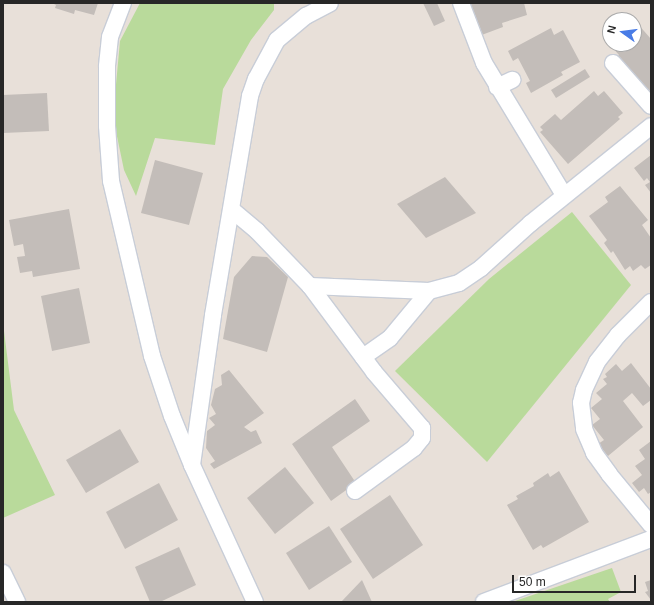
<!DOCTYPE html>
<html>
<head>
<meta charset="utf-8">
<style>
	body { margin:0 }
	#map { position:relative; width:654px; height:605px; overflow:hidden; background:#e8e0d9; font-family:Helvetica,sans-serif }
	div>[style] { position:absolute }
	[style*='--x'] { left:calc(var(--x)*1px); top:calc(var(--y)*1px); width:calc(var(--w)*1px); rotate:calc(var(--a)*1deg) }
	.green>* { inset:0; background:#b9da9b }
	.building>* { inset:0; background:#c3bdb9 }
	.roads { filter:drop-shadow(1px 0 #c8cdd7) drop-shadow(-1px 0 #c8cdd7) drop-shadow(0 1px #c8cdd7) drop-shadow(0 -1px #c8cdd7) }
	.street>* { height:16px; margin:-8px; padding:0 8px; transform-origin:8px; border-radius:8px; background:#fff }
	span { translate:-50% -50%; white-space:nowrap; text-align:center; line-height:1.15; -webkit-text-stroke:3px #fff; paint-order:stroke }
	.frame { position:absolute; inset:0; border:4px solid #272727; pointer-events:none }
	.north { position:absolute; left:602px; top:12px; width:40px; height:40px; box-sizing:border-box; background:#fff; border:1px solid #a9a9a9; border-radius:50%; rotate:284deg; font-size:11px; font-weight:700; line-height:16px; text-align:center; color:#272727 }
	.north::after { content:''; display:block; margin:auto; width:14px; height:18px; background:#497ce6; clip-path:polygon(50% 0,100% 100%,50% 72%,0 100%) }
	.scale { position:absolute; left:512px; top:575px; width:124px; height:18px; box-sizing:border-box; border:2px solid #272727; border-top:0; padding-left:5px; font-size:12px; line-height:14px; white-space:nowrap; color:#272727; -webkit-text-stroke:3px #fff; paint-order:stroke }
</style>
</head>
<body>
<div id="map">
	<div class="green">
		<div style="clip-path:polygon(140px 3px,274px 3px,274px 10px,251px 40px,223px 89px,215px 145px,155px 138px,136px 196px,124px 170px,113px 117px,120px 41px)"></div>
		<div style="clip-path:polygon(572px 212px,631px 285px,487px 462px,395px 371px,489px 279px)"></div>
		<div style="clip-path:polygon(3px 323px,14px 410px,55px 495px,3px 518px)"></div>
		<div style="clip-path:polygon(612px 568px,621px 592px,608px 599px,610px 602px,512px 602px)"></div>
	</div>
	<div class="building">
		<div style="clip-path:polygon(52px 3px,98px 3px,94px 15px,75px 10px,74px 14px,55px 8px,56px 5px)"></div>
		<div style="clip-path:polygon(423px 3px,437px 3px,445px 21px,434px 26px)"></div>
		<div style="clip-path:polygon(463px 3px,524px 3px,527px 15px,502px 23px,503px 27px,479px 36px)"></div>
		<div style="clip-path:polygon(637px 23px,651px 39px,651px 90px,648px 92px,617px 57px,619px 55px,611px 46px,634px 44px,634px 26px)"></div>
		<div style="clip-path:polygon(551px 28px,554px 35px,563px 30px,580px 62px,561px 72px,563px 75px,531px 93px,526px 83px,530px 81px,518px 58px,513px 61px,508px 51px)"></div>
		<div style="clip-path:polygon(585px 69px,590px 77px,556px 98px,551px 90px)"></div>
		<div style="clip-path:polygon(594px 91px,598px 96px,604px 91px,623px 113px,618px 117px,620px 119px,568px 164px,540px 132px,543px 130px,540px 127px,555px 114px,561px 120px)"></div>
		<div style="clip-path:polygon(47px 93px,49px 131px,3px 133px,3px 95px)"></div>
		<div style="clip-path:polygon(651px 155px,651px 193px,645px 185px,650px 182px,647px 178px,644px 181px,634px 168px)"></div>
		<div style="clip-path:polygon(155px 160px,203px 173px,189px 225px,141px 213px)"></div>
		<div style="clip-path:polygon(445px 177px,476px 213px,426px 238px,397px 204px)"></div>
		<div style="clip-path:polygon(620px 186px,648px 220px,642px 225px,651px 238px,651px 265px,645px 269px,641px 265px,633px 271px,630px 266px,625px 270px,613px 251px,611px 253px,604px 243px,607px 240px,589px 216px,608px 202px,605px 197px)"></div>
		<div style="clip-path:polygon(69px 209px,80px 269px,33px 277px,32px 271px,20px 273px,17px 257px,25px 256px,23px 244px,14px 246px,9px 220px)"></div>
		<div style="clip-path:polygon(252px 256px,267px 257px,288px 277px,267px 352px,223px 339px,234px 277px)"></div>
		<div style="clip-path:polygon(79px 288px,90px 343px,52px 351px,41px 296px)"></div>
		<div style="clip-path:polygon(631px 363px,651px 389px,651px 400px,643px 406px,632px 393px,623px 401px,643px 427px,608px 456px,598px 444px,604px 440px,592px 425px,600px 419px,591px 408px,602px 399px,596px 393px,607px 384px,603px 379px,607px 377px,605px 374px,616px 364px,622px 371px)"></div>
		<div style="clip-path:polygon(229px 370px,264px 413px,244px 427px,251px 432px,256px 430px,262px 443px,214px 469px,210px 464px,215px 461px,206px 448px,207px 431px,215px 425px,209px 418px,216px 414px,211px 405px,215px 389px,222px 385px,221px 375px)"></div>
		<div style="clip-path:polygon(355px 399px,370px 421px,332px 447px,356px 483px,331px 501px,292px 444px)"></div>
		<div style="clip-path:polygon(120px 429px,139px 462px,86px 493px,66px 460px)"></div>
		<div style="clip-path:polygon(651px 441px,651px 492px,648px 494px,644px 488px,639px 492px,632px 483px,642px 475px,635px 466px,645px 459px,639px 450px)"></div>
		<div style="clip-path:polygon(285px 467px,314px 503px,275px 534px,247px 498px)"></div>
		<div style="clip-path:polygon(559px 471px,589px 522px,543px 548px,541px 545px,533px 550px,507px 505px,518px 499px,516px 496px,534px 486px,533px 483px,548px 473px,550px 477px)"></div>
		<div style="clip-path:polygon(159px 483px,178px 520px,125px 549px,106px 512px)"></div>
		<div style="clip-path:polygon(390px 495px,423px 545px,373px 579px,340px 529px)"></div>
		<div style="clip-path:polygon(329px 526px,352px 562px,309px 590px,286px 553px)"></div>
		<div style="clip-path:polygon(179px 547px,196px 585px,160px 602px,150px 602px,135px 567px)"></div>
		<div style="clip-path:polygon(362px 580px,372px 602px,341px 602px)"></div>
		<div style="clip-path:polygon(651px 580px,651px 600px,645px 592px,648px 591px,645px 582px)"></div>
	</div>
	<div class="roads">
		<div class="street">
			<div style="--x:123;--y:3;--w:36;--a:111"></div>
			<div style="--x:110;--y:37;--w:30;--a:96"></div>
			<div style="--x:107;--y:67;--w:59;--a:90"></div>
			<div style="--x:107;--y:126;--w:55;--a:85.8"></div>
			<div style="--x:111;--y:181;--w:180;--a:76.8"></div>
			<div style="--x:152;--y:356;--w:63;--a:71.6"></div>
			<div style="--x:172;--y:416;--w:53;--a:67.8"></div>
			<div style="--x:461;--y:3;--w:64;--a:69"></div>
			<div style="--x:484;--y:63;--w:154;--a:58.8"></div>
			<div style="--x:613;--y:63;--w:57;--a:48.5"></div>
			<div style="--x:497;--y:87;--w:17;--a:-25"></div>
			<div style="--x:232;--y:210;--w:33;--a:40"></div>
			<div style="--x:257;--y:231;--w:76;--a:46.1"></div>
			<div style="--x:310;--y:286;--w:119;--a:2.4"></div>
			<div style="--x:429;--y:291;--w:31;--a:-15"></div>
			<div style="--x:459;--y:283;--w:27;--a:-34"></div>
			<div style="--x:481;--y:268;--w:67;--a:-42"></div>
			<div style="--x:531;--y:223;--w:154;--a:-38.9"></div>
			<div style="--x:310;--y:286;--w:107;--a:53.3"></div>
			<div style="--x:374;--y:372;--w:74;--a:49.4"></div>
			<div style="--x:422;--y:428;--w:10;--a:90"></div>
			<div style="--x:422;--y:438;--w:13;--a:129"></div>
			<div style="--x:414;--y:448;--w:73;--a:143.9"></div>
			<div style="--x:651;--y:302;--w:47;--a:135"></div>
			<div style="--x:618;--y:335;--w:34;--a:128"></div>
			<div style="--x:597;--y:362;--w:31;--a:115"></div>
			<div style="--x:584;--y:390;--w:13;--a:103"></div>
			<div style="--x:581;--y:403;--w:26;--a:83"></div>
			<div style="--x:584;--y:429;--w:26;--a:67"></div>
			<div style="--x:594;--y:453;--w:26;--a:54"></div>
			<div style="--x:609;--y:474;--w:66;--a:50.5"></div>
			<div style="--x:363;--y:357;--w:33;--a:-35"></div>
			<div style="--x:390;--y:338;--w:61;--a:-50.3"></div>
			<div style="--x:3;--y:573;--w:32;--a:64"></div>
			<div style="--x:255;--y:602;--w:151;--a:-114.7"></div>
			<div style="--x:192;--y:465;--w:151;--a:-82"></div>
			<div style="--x:213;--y:315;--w:222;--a:-80.4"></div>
			<div style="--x:250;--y:96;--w:18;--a:-71"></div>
			<div style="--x:256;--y:79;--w:44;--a:-61.7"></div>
			<div style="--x:277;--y:40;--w:38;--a:-40"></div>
			<div style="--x:306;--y:16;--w:27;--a:-28"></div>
			<div style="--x:484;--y:602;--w:178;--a:-20.7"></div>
		</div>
	</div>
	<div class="frame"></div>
	<div class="north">N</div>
	<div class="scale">50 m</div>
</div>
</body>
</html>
